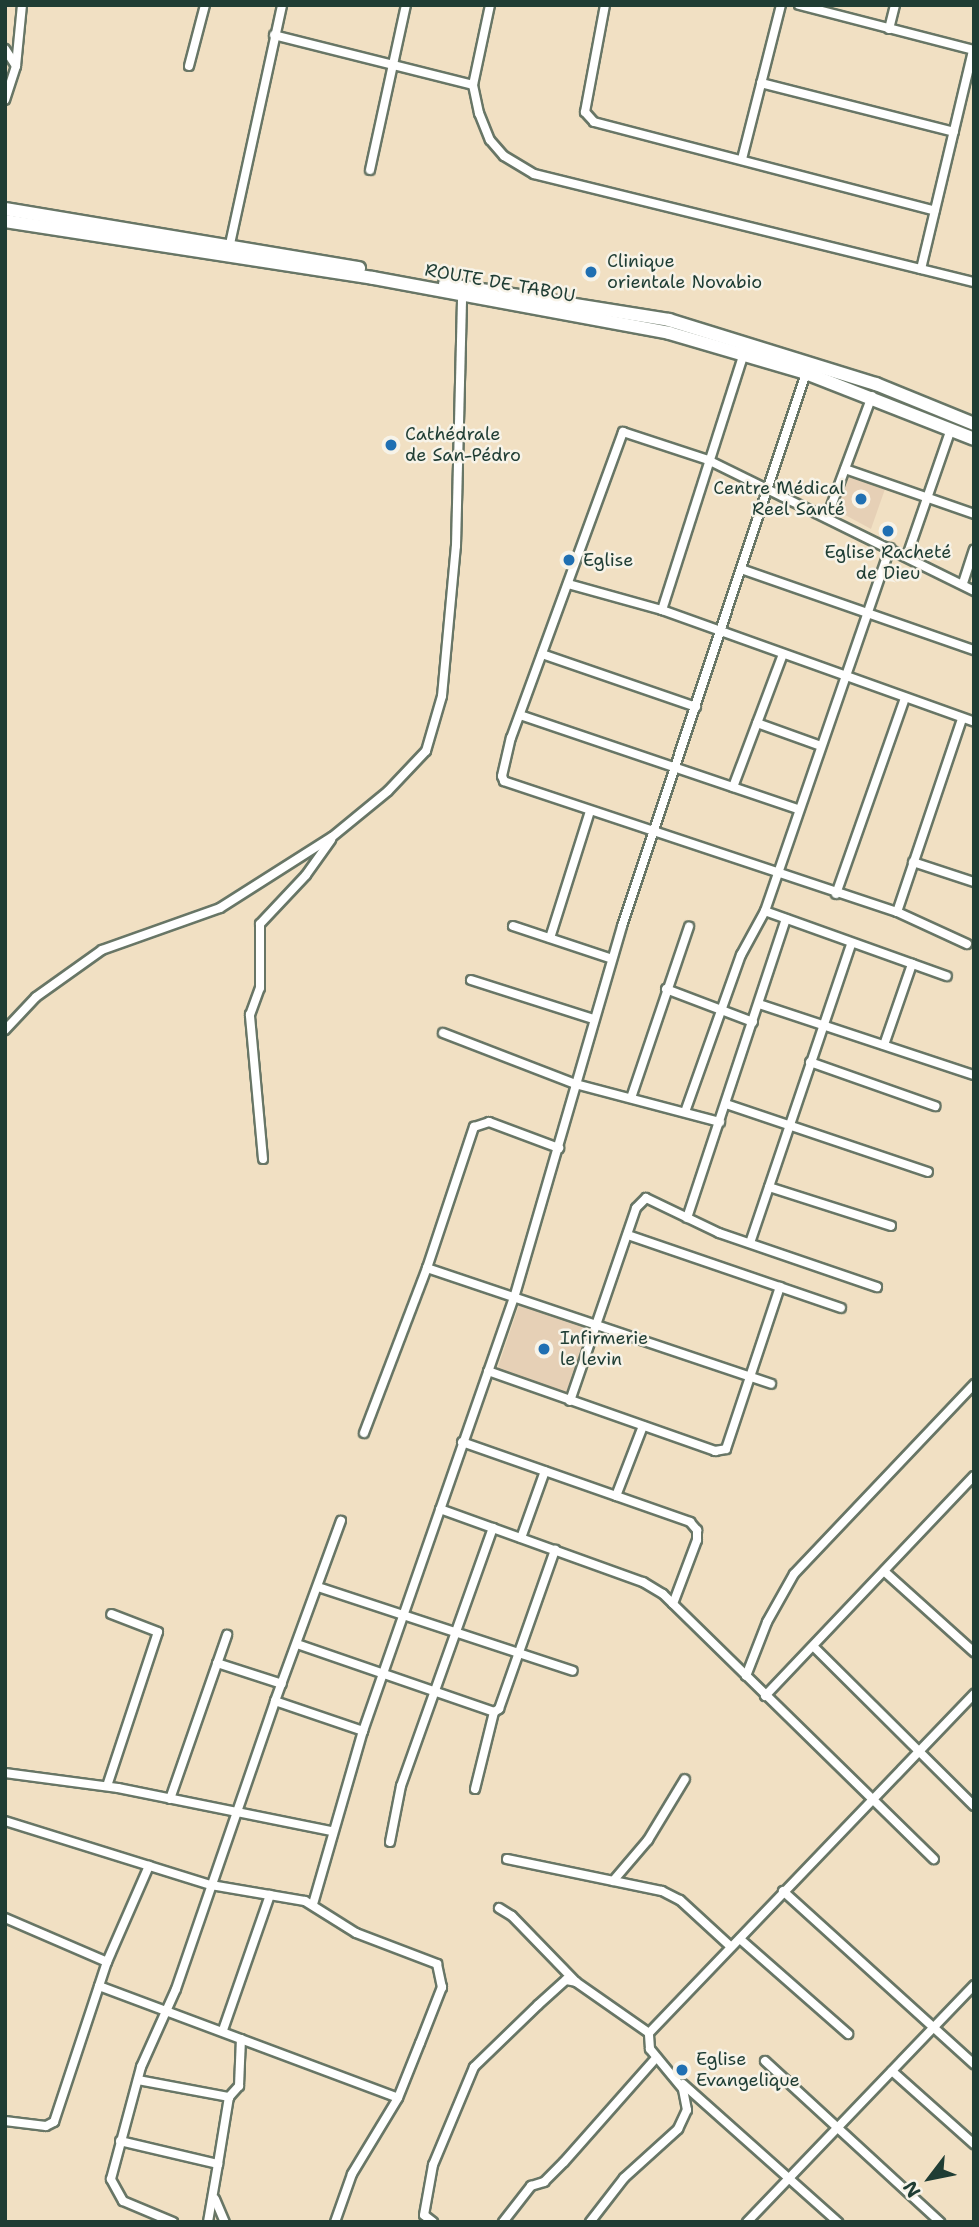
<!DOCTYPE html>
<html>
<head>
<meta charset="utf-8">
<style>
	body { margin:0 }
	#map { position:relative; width:979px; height:2227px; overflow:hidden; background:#f1e0c3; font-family:"Shantell Sans",sans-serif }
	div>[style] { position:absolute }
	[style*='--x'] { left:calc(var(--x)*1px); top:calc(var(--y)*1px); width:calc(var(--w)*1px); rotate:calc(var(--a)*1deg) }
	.built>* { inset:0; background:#e6d0b6 }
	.roads { filter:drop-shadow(2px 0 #687666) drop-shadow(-2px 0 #687666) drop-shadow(0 2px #687666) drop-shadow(0 -2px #687666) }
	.street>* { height:8px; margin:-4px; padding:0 4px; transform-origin:4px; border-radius:4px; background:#fff }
	.primary>* { height:12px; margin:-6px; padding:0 6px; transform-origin:6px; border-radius:6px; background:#fff }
	.dots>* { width:19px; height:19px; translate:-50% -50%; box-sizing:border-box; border:4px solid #f7f3e8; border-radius:50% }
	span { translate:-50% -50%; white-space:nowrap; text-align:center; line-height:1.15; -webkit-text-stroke:5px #f7f3e8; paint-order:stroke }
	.poi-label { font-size:18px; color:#1f3d34 }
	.left { translate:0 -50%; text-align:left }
	.right { translate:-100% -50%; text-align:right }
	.street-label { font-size:18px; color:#1f3d34 }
	.frame { position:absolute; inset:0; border:7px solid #1f3d34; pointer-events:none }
	.north { position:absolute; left:895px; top:2143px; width:70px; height:70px; -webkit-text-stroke:5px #f7f3e8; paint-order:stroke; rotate:238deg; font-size:19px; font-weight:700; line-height:28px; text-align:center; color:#1f3d34 }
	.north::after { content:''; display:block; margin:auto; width:24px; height:32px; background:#1f3d34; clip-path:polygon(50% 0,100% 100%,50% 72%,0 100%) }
</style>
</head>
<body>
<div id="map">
	<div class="built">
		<div style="clip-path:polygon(848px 476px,885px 489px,871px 529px,836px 510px)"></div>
		<div style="clip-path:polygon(519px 1305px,592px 1328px,568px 1395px,497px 1370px)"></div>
	</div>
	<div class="roads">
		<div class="street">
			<div style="--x:490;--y:5;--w:82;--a:102"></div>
			<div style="--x:473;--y:85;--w:29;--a:78"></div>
			<div style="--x:479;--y:113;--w:29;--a:68"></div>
			<div style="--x:490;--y:140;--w:21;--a:49"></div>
			<div style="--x:504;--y:156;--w:35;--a:31"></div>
			<div style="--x:534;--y:174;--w:453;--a:13.8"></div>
			<div style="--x:605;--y:5;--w:109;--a:100.6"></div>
			<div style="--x:585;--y:112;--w:13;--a:48"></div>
			<div style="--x:594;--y:122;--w:352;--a:14.6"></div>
			<div style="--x:799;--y:5;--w:181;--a:14.4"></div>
			<div style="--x:889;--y:29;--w:25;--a:-76"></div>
			<div style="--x:274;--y:35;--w:205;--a:14.1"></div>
			<div style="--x:5;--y:49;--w:20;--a:57"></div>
			<div style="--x:189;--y:66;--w:63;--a:-75.3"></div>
			<div style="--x:761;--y:83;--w:199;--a:14.2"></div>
			<div style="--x:5;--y:100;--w:36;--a:-72"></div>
			<div style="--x:16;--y:66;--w:61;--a:-84.4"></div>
			<div style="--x:742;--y:159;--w:159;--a:-75.8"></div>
			<div style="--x:370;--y:170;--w:169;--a:-77.7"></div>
			<div style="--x:230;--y:244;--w:245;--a:-77.7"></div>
			<div style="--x:921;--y:269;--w:225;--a:-76.6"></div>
			<div style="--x:845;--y:469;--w:137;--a:19.2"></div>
			<div style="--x:827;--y:517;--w:129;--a:-69.6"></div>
			<div style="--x:907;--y:556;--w:134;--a:-70.9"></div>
			<div style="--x:741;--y:569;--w:247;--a:19.2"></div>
			<div style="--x:963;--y:583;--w:35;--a:-72"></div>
			<div style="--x:568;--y:584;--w:98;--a:15.5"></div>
			<div style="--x:662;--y:610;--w:331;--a:19.7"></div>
			<div style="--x:662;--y:610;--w:270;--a:-72.3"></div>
			<div style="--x:542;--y:654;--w:163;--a:19"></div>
			<div style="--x:520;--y:715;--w:293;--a:18.7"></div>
			<div style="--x:757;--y:723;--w:68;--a:19.8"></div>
			<div style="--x:733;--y:787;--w:142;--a:-69.4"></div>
			<div style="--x:913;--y:862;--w:64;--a:18.2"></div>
			<div style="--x:836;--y:894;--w:208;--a:-70.6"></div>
			<div style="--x:765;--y:911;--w:193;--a:19.7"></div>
			<div style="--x:897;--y:912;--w:204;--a:-71.4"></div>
			<div style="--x:513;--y:926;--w:104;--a:18.4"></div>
			<div style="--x:550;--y:938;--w:133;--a:-72.5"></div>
			<div style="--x:967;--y:944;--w:77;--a:-155.4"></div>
			<div style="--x:897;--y:912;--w:414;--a:-161.6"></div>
			<div style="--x:504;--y:781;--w:5;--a:-112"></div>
			<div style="--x:502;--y:776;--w:39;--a:-77"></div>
			<div style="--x:511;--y:738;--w:326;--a:-69.9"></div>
			<div style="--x:623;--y:432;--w:89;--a:18.2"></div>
			<div style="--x:708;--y:460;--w:297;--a:26.2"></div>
			<div style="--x:471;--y:980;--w:128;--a:17.7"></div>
			<div style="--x:666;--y:989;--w:93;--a:20.8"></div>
			<div style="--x:759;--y:1004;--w:226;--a:18.3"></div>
			<div style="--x:5;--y:1030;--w:45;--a:-46.8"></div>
			<div style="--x:36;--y:997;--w:81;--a:-35.5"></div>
			<div style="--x:102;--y:950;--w:125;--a:-19.6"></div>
			<div style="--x:220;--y:908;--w:133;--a:-32.4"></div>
			<div style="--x:332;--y:837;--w:72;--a:-39.4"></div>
			<div style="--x:388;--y:791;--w:55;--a:-46.5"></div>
			<div style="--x:426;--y:751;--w:57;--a:-73.8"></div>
			<div style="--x:442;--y:696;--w:151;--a:-84.7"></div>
			<div style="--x:456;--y:546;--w:250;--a:-88.6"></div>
			<div style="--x:443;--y:1033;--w:142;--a:21.1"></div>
			<div style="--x:575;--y:1084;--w:150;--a:14.7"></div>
			<div style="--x:884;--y:1045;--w:86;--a:-70.9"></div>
			<div style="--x:810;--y:1062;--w:133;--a:19.4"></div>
			<div style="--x:631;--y:1098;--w:181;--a:-71.3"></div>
			<div style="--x:726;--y:1104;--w:213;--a:18.6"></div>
			<div style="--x:685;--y:1112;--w:167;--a:-70.4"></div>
			<div style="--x:741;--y:955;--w:50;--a:-61.4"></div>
			<div style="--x:765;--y:911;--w:384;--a:-71"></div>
			<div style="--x:263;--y:1159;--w:145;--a:-95.2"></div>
			<div style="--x:250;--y:1015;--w:29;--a:-70"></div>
			<div style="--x:260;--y:988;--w:64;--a:-90"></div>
			<div style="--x:260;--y:924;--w:67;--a:-46.8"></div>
			<div style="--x:306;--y:875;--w:43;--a:-54.5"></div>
			<div style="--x:769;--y:1187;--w:128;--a:17.7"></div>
			<div style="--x:687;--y:1218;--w:315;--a:-71.7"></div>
			<div style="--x:628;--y:1235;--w:225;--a:18.9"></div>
			<div style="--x:750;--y:1243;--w:315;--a:-71.3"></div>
			<div style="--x:427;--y:1268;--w:149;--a:-71.6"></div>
			<div style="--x:474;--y:1127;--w:16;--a:-18"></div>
			<div style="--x:489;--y:1122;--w:75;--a:20.4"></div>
			<div style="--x:488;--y:1371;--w:241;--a:19.4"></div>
			<div style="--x:715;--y:1451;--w:11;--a:-10"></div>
			<div style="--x:726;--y:1449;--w:171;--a:-71.6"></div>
			<div style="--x:570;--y:1401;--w:204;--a:-71.1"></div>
			<div style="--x:636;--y:1208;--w:14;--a:-45"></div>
			<div style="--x:646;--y:1198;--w:81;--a:25.6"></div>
			<div style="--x:719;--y:1233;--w:167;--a:18.9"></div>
			<div style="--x:364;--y:1433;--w:177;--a:-69.1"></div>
			<div style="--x:427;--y:1268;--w:363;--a:18.6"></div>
			<div style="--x:462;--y:1442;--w:242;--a:19.3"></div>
			<div style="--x:690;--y:1522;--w:11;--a:49"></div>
			<div style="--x:697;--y:1530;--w:10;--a:90"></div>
			<div style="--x:697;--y:1540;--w:68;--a:110.6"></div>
			<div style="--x:616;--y:1496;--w:75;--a:-68.9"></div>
			<div style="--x:440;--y:1509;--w:216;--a:19.8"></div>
			<div style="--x:643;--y:1582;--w:23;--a:31"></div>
			<div style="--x:663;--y:1594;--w:379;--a:44.4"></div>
			<div style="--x:521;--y:1538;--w:71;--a:-70.3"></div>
			<div style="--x:885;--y:1572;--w:120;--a:42"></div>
			<div style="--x:318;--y:1587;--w:268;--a:18.2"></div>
			<div style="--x:297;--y:1644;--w:208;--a:19"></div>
			<div style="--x:494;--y:1712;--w:6;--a:-31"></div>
			<div style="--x:499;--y:1709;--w:169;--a:-70.6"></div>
			<div style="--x:815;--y:1648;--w:224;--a:44.8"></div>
			<div style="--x:217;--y:1663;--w:68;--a:17.9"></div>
			<div style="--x:746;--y:1676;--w:58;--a:-68.7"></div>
			<div style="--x:767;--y:1622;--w:55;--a:-60.6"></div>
			<div style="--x:794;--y:1574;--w:262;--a:-46.5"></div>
			<div style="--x:765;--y:1696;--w:303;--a:-46.5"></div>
			<div style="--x:275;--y:1701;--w:192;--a:-69.9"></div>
			<div style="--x:5;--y:1773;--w:114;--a:7.6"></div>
			<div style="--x:118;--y:1788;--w:218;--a:11.4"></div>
			<div style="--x:107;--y:1786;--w:162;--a:-71.7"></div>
			<div style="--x:158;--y:1632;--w:50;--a:-159"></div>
			<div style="--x:475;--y:1789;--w:79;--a:-76.1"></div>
			<div style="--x:170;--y:1799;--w:174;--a:-70.8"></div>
			<div style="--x:5;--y:1821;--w:216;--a:17.3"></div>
			<div style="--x:211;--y:1885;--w:95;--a:9.7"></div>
			<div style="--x:305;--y:1901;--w:60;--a:32.1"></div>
			<div style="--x:356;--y:1933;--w:87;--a:20.9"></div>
			<div style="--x:437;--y:1964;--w:24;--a:78"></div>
			<div style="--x:442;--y:1987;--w:60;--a:111.4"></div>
			<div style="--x:420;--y:2043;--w:59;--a:111.8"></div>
			<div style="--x:398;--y:2098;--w:89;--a:121.2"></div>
			<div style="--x:352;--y:2174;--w:51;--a:109.5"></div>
			<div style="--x:390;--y:1842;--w:57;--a:-78.9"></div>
			<div style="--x:401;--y:1786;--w:274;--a:-70.4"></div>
			<div style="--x:507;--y:1859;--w:158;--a:11.7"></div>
			<div style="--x:662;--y:1891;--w:20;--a:27"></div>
			<div style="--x:680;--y:1900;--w:68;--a:42.6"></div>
			<div style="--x:613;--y:1881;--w:54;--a:-49.5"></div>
			<div style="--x:648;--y:1840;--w:71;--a:-58.8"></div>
			<div style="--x:783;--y:1891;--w:258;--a:42.2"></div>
			<div style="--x:313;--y:1904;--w:180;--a:-73.9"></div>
			<div style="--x:499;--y:1908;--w:15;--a:32"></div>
			<div style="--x:512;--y:1916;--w:92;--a:45.9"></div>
			<div style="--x:5;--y:1918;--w:111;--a:23.3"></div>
			<div style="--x:740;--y:1939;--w:144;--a:41.3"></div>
			<div style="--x:99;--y:1986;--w:319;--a:20.5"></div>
			<div style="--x:223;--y:2030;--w:143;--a:-70.8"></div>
			<div style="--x:765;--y:2061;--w:238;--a:42.6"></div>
			<div style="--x:892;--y:2071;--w:110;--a:41.7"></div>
			<div style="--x:138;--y:2080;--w:93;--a:10.6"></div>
			<div style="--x:683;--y:2084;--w:208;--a:41.7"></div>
			<div style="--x:5;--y:2121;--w:41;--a:7"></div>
			<div style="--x:46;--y:2126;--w:9;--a:-27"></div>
			<div style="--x:54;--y:2122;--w:169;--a:-71.7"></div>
			<div style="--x:107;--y:1962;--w:105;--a:-66.4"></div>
			<div style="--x:120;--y:2141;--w:101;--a:13.2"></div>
			<div style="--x:218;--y:2164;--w:59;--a:99.8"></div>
			<div style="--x:218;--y:2164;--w:68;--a:-80.7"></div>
			<div style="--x:229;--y:2097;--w:15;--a:-48"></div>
			<div style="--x:239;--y:2086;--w:47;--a:-87.6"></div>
			<div style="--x:215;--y:2199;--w:25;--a:67"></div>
			<div style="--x:173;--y:2222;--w:54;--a:-157.2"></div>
			<div style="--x:123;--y:2201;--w:25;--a:-119"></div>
			<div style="--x:111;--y:2179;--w:116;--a:-75"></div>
			<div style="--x:141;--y:2067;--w:85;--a:-65.8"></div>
			<div style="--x:176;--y:1989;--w:305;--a:-71"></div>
			<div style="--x:275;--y:1701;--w:93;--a:18.8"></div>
			<div style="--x:363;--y:1731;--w:459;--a:-70.8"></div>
			<div style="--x:514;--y:1298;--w:387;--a:-73.8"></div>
			<div style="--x:622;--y:926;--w:583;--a:-71.6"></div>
			<div style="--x:433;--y:2222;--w:11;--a:-142"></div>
			<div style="--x:424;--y:2215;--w:51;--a:-79.8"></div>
			<div style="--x:433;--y:2165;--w:106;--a:-67.3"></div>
			<div style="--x:474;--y:2067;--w:89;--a:-44.1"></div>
			<div style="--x:538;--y:2005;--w:38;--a:-42"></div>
			<div style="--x:566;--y:1980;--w:10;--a:11"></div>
			<div style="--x:576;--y:1982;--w:89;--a:34.9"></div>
			<div style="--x:503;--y:2222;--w:46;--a:-52.1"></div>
			<div style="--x:531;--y:2186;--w:14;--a:-17"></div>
			<div style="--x:544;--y:2182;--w:28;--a:-45"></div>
			<div style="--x:564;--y:2162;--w:139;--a:-48.5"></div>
			<div style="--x:590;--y:2222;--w:56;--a:-52.3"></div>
			<div style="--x:624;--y:2178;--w:73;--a:-42.2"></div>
			<div style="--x:678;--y:2129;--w:21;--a:-65"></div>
			<div style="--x:687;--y:2110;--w:21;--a:-101"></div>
			<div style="--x:683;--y:2089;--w:52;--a:-129.5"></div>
			<div style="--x:650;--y:2049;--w:16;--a:-94"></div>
			<div style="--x:649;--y:2033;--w:470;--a:-46.2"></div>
			<div style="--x:747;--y:2222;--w:328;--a:-46.2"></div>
		</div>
		<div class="primary">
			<div style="--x:5;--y:209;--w:359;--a:9.5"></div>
			<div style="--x:5;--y:221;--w:372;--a:8.8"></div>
			<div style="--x:373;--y:278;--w:301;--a:10.5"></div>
			<div style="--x:669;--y:333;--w:143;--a:16.3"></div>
			<div style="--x:806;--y:373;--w:180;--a:21.4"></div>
			<div style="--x:445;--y:284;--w:227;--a:9.1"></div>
			<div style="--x:669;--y:320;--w:217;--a:17.2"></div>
			<div style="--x:876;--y:384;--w:106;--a:22.2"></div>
		</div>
	</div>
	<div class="dots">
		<div style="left:591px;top:272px;background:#1f6fb2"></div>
		<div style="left:391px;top:445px;background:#1f6fb2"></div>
		<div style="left:861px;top:499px;background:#1f6fb2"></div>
		<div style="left:888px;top:531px;background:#1f6fb2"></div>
		<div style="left:569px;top:560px;background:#1f6fb2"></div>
		<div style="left:544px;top:1349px;background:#1f6fb2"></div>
		<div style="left:682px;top:2070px;background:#1f6fb2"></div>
	</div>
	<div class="poi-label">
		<span class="left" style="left:607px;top:272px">Clinique<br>orientale Novabio</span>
		<span class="left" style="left:405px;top:445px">Cathédrale<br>de San-Pédro</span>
		<span class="right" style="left:845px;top:499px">Centre Médical<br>Reel Santé</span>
		<span style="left:888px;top:563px">Eglise Racheté<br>de Dieu</span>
		<span class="left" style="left:583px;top:560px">Eglise</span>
		<span class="left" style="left:560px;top:1349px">Infirmerie<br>le levin</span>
		<span class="left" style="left:696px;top:2070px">Eglise<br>Evangelique</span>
	</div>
	<div class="street-label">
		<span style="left:500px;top:283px;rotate:10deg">ROUTE DE TABOU</span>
	</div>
	<div class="frame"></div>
	<div class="north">N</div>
</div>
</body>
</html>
